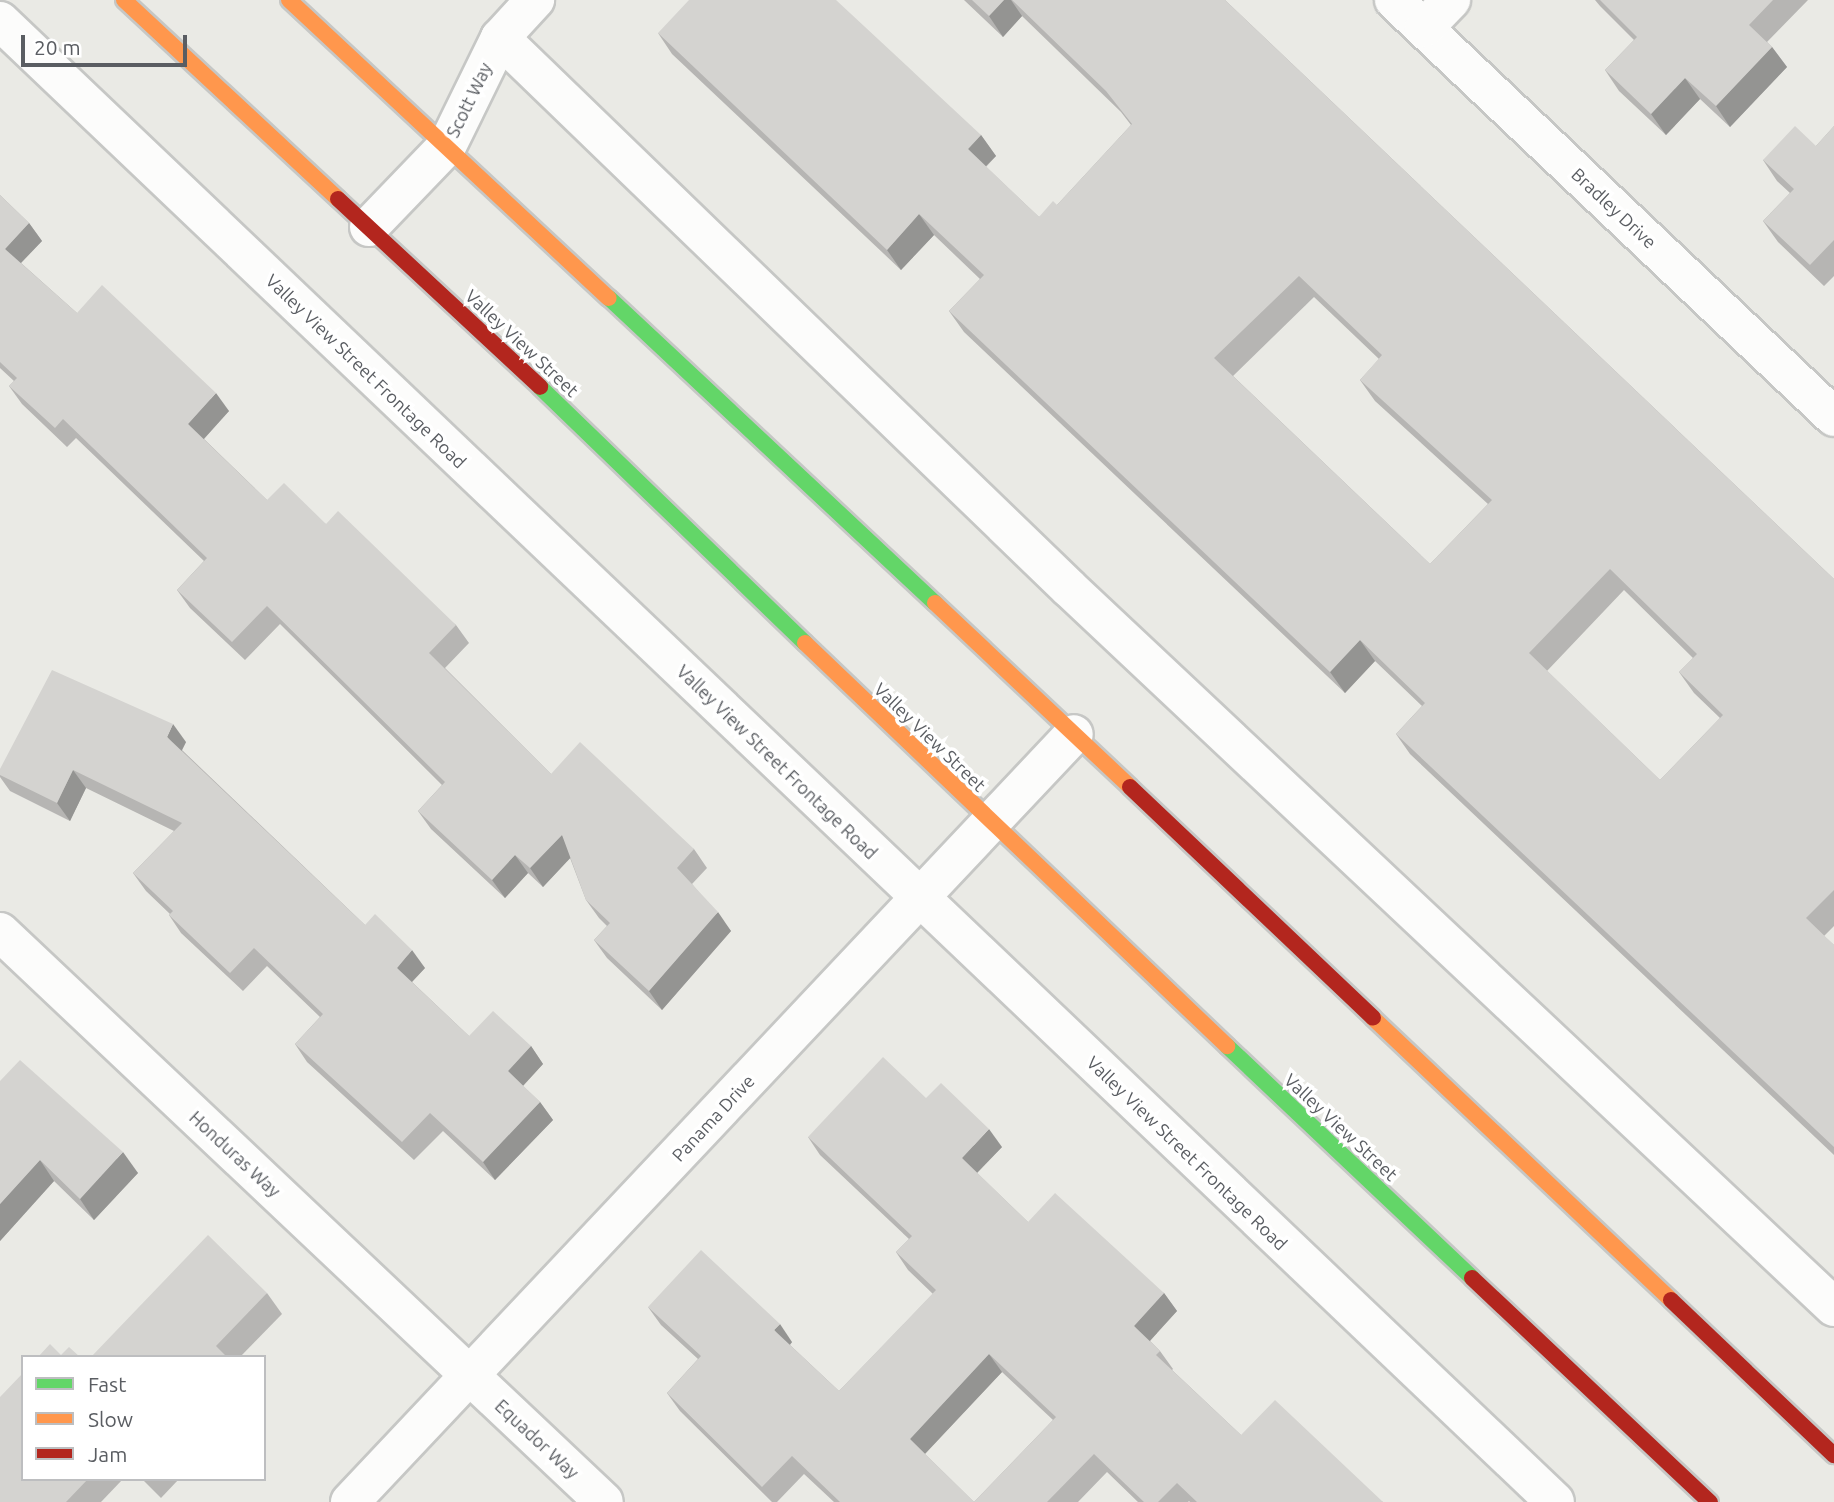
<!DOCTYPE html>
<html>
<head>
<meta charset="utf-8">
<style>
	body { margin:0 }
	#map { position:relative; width:1834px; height:1502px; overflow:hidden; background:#eaeae5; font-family:Ubuntu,sans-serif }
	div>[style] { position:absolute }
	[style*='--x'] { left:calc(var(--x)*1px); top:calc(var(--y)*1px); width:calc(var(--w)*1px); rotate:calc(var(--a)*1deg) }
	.roads { filter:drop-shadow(2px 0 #c6c7c5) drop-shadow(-2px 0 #c6c7c5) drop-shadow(0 2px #c6c7c5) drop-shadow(0 -2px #c6c7c5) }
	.street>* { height:38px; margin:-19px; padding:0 19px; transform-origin:19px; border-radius:19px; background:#fcfcfb }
	.fast>* { height:16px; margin:-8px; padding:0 8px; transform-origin:8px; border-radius:8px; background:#63d668 }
	.slow>* { height:16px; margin:-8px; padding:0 8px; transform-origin:8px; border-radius:8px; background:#ff974d }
	.jam>* { height:16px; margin:-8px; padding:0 8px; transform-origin:8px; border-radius:8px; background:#b3261e }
	.wall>* { inset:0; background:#b6b5b3 }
	.shaded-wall>* { inset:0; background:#949492 }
	.building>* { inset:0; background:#d4d3d0 }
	span { translate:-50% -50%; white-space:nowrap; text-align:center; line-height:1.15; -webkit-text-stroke:7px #fff; paint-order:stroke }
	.street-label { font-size:18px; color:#5a5d62 }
	.legend { position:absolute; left:21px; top:1355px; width:245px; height:126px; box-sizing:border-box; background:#fff; border:2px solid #bdbec0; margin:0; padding:9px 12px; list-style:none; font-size:21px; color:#5a5d62 }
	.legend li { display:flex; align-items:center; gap:14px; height:35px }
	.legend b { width:35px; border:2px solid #bdbec0 }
	.scale { position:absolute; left:21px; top:35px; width:166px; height:32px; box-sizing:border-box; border:4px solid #5a5d62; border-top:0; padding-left:9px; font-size:21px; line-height:24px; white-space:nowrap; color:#5a5d62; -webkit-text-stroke:5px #fff; paint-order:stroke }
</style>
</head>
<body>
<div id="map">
	<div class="roads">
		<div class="street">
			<div style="--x:1394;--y:0;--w:606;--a:43.46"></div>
			<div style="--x:0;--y:21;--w:2147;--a:43.6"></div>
			<div style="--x:1424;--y:28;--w:39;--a:-46"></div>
			<div style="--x:500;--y:38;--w:791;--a:44.03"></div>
			<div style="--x:1069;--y:588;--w:1050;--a:43.22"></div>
			<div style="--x:369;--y:227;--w:112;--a:-46.1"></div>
			<div style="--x:447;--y:146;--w:120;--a:-63.9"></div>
			<div style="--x:500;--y:38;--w:52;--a:-47.4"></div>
			<div style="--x:0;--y:932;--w:830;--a:43.34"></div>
			<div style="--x:350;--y:1502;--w:1055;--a:-46.69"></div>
		</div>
		<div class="fast">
			<div style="--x:609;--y:298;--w:446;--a:43.1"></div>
			<div style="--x:540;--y:387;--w:368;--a:44"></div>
			<div style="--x:1227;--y:1046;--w:337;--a:43.4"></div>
		</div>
		<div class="slow">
			<div style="--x:124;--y:0;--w:292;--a:42.9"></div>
			<div style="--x:289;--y:0;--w:437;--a:43"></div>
			<div style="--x:935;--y:603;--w:268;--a:43.3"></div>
			<div style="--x:805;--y:643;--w:584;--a:43.68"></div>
			<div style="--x:1373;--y:1018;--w:410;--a:43.4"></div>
		</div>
		<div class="jam">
			<div style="--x:338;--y:199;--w:276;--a:42.9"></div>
			<div style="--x:1130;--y:787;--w:335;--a:43.5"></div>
			<div style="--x:1472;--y:1278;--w:327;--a:43.3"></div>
			<div style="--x:1671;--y:1300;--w:225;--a:43.6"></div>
		</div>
	</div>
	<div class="wall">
		<div style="clip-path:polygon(evenodd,964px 0,1225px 0,1834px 579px,1834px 926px,1824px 936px,1834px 945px,1834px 1155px,1410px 754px,1396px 734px,1422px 706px,1375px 661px,1345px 693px,964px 332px,949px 311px,980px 279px,934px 235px,901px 270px,672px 54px,658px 33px,981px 135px,996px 156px,986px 167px,1039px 217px,1057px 205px,1131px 125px,1121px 112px,1022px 16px,1003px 37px,964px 0,1314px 297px,1379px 359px,1360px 380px,1375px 401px,1488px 504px,1430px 564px,1233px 376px,1314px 297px,964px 0,1624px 590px,1693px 658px,1679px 672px,1694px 693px,1720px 718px,1660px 780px,1547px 671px,1624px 590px)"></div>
		<div style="clip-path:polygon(1595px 0,1808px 0,1767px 42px,1772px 47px,1787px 67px,1730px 127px,1700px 99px,1666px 135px,1619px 91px,1605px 70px,1634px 40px,1600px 6px)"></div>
		<div style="clip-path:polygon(1834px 126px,1834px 276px,1824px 286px,1778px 242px,1763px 221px,1790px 193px,1777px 181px,1763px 160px,1816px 146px)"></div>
		<div style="clip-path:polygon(0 195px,29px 223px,42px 241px,21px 263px,77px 313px,229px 411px,204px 439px,267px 500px,326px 524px,456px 625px,469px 643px,445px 668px,551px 774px,694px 849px,707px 868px,692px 884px,731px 931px,662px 1010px,607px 958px,594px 940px,607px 926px,599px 918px,586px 900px,570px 858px,543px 887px,528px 873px,505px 898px,431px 829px,418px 811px,442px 785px,280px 624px,245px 660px,190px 608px,177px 590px,204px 561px,76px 438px,67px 447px,22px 404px,9px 386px,14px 381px,0 368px)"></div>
		<div style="clip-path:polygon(186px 742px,182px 750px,365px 925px,425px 968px,412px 982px,469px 1036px,531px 1046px,543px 1064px,523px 1086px,540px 1102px,553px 1120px,495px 1180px,443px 1131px,414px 1160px,307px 1062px,295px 1044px,320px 1017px,267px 966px,243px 991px,181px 933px,169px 915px,170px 914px,146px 891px,133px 873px,174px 831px,86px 788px,70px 821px,10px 791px,0 777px,0 769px)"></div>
		<div style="clip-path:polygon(0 1081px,138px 1173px,94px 1220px,54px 1181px,0 1241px)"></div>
		<div style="clip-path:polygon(evenodd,808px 1137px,1002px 1147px,977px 1173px,1028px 1222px,1164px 1293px,1177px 1311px,1150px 1341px,1160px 1351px,1173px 1369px,1172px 1370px,1241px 1435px,1383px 1502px,1190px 1502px,1189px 1501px,1188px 1502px,1138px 1502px,1107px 1472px,1078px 1502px,834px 1502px,804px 1474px,777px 1502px,772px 1502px,680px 1411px,667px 1393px,698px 1359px,661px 1325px,648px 1307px,792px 1342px,790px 1345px,839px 1391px,933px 1294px,908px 1270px,896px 1252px,909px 1239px,820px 1155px,808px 1137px,1002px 1372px,1053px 1420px,974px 1502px,925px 1454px,1002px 1372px)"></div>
		<div style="clip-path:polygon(267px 1293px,282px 1314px,240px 1357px,91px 1357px)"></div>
		<div style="clip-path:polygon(23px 1479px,123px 1479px,101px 1502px,0 1502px)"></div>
		<div style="clip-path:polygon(142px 1479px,179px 1479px,161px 1498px)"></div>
	</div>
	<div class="shaded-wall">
		<div style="clip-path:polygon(1004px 0,1011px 0,1022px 16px,1003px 37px,989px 16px)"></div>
		<div style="clip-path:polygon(1772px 47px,1787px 67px,1730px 127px,1716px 106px)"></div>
		<div style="clip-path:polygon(1685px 78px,1700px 99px,1666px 135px,1651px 114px)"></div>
		<div style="clip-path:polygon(981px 135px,996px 156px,982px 170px,968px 149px)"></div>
		<div style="clip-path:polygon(919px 214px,934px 235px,901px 270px,887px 250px)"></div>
		<div style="clip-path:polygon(29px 223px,42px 241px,17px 267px,5px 249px)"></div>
		<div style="clip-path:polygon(216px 393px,229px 411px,201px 442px,188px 424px)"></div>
		<div style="clip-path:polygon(1360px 640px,1375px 661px,1345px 693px,1330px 672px)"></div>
		<div style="clip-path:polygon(173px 724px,186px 742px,180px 754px,167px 737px)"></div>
		<div style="clip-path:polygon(73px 770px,86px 788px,70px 821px,57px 803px)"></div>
		<div style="clip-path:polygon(562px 835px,575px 853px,543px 887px,530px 868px)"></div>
		<div style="clip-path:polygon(515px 855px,528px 873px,505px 898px,492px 880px)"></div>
		<div style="clip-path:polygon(718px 912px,731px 931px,662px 1010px,649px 991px)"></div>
		<div style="clip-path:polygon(412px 950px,425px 968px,409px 985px,397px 968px)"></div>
		<div style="clip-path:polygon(531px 1046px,543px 1064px,520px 1089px,508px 1071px)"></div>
		<div style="clip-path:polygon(540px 1102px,553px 1120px,495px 1180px,483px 1162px)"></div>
		<div style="clip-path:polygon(989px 1129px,1002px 1147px,974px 1176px,962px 1158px)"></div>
		<div style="clip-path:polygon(123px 1152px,138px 1173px,94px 1220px,80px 1199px)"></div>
		<div style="clip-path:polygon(40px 1160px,54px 1181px,0 1241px,0 1204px)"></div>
		<div style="clip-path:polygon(1164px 1293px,1177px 1311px,1147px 1344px,1134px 1326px)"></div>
		<div style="clip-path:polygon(780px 1324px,792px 1342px,787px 1348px,774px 1330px)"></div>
		<div style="clip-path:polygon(989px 1354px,1002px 1372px,922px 1457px,910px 1439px)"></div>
	</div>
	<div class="building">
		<div style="clip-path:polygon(evenodd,689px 0,836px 0,981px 135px,968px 149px,1039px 217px,1053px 201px,1057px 205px,1132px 124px,1106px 91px,1012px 0,1225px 0,1834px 579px,1834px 890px,1806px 918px,1834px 945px,1834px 1147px,1396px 734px,1425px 703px,1360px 640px,1330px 672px,949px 311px,984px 275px,919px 214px,887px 250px,658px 33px,689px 0,1299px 276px,1382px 355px,1360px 380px,1492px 500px,1430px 564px,1214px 358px,1299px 276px,689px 0,1610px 569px,1697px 654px,1679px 672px,1723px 715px,1660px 780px,1529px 653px,1610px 569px)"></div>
		<div style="clip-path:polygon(972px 0,1004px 0,989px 16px)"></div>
		<div style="clip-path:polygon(1600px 0,1773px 0,1749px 25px,1772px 47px,1716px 106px,1685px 78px,1651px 114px,1605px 70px,1637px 37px)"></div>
		<div style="clip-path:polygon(1795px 126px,1816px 146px,1834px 126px,1834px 240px,1810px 265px,1763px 221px,1794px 189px,1763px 160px)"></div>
		<div style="clip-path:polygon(0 195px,29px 223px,5px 249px,77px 313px,102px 285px,216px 393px,188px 424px,267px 500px,284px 483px,326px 524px,338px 511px,456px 625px,429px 653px,551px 774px,580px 742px,694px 849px,677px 868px,718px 912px,649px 991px,594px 940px,610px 923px,586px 900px,562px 835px,530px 868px,515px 855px,492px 880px,418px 811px,445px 782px,267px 606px,232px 642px,177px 590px,207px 558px,63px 419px,55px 428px,9px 386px,17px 378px,0 362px)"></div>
		<div style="clip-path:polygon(52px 670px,173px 724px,167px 737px,365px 925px,375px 914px,412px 950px,397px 968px,469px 1036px,493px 1011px,531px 1046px,508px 1071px,540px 1102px,483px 1162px,430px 1113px,402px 1142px,295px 1044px,323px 1014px,254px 948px,230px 973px,169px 915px,173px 911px,133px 873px,182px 823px,73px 770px,57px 803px,0 775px,0 769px)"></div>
		<div style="clip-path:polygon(evenodd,883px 1057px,926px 1098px,941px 1083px,989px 1129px,962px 1158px,1028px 1222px,1055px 1193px,1164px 1293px,1134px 1326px,1160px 1351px,1156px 1355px,1241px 1435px,1275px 1400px,1383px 1502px,1197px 1502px,1177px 1483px,1158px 1502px,1144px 1502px,1094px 1454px,1047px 1502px,840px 1502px,792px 1456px,762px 1487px,667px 1393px,701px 1356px,648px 1307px,701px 1250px,780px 1324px,774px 1330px,839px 1391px,936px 1290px,896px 1252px,912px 1236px,808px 1137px,883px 1057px,989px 1354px,1056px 1417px,974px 1502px,910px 1439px,989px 1354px)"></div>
		<div style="clip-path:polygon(20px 1060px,123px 1152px,80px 1199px,40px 1160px,0 1204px,0 1081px)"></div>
		<div style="clip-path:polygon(208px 1235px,267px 1293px,216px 1346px,227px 1357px,91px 1357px)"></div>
		<div style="clip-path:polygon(50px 1344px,61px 1355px,69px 1347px,80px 1357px,38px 1357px)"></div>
		<div style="clip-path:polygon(23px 1373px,23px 1479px,88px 1479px,66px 1502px,0 1502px,0 1397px)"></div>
	</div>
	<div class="street-label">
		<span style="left:469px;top:100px;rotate:-64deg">Scott Way</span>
		<span style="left:1614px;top:208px;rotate:43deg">Bradley Drive</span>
		<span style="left:522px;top:343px;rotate:43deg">Valley View Street</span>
		<span style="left:366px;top:371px;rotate:44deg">Valley View Street Frontage Road</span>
		<span style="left:930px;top:737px;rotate:44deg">Valley View Street</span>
		<span style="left:777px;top:762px;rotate:44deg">Valley View Street Frontage Road</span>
		<span style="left:713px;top:1118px;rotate:-47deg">Panama Drive</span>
		<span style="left:1341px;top:1127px;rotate:43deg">Valley View Street</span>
		<span style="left:1187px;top:1153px;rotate:44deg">Valley View Street Frontage Road</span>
		<span style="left:235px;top:1154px;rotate:43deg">Honduras Way</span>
		<span style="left:537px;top:1439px;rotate:43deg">Equador Way</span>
	</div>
	<ul class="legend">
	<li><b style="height:9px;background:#63d668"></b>Fast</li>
	<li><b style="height:9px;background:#ff974d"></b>Slow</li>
	<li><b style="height:9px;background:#b3261e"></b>Jam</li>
	</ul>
	<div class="scale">20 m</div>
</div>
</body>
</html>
